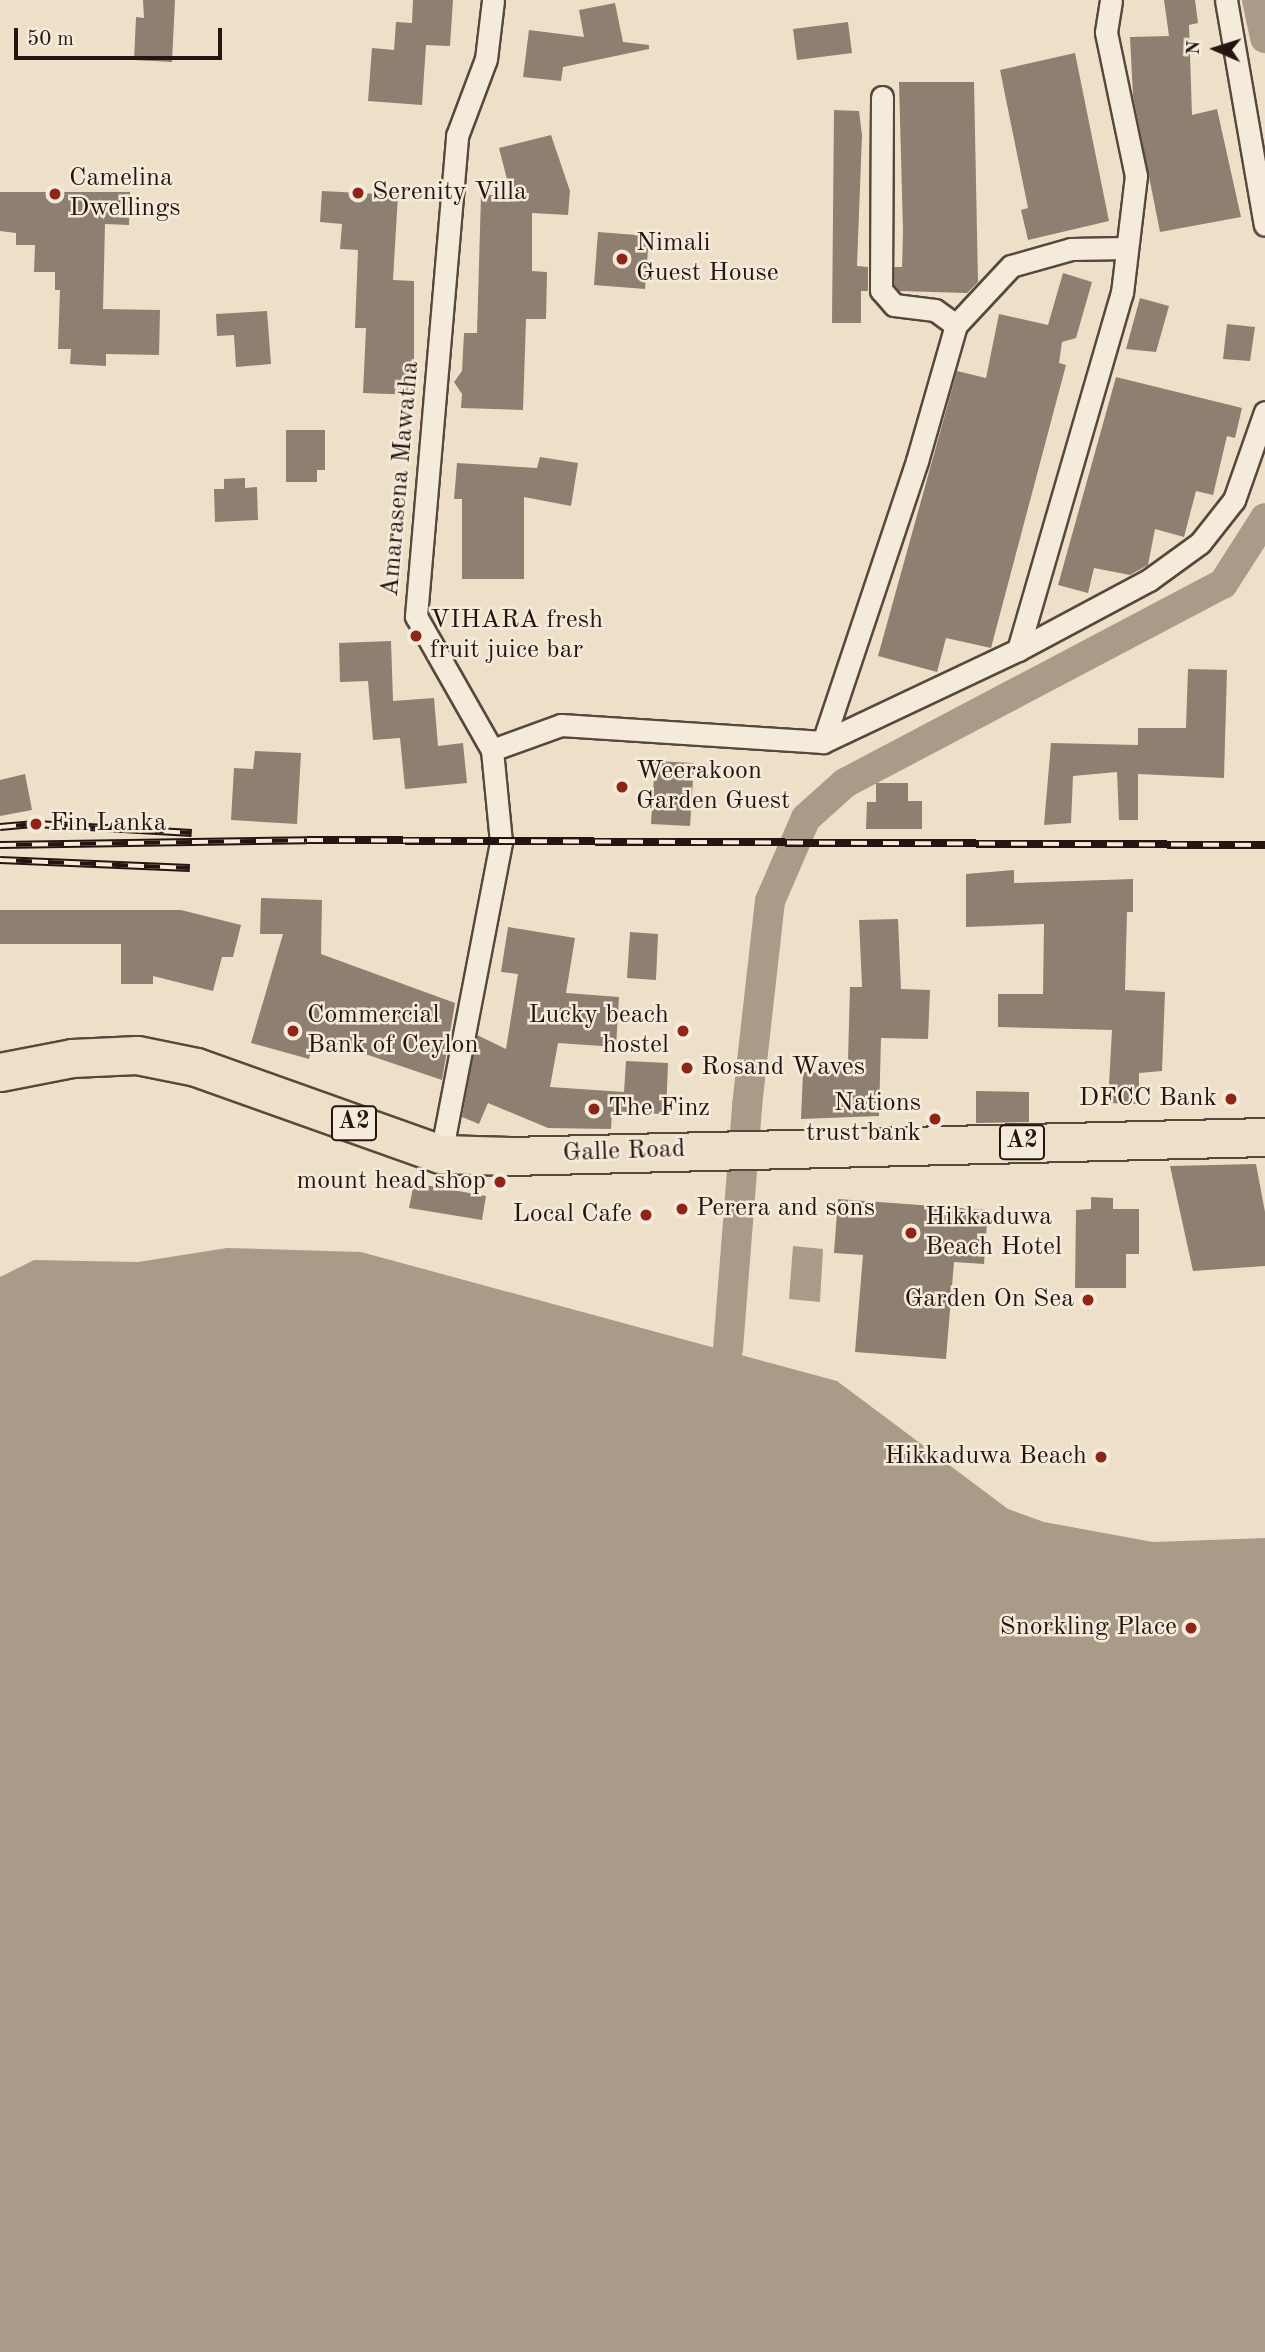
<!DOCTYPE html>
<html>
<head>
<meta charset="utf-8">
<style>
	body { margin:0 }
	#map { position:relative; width:1265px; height:2352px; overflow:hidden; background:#eee0c8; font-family:"Old Standard TT",serif }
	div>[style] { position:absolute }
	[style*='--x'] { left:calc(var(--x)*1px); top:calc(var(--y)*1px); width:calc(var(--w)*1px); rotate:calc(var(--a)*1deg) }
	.water>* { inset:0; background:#aa9b89 }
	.canal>* { height:30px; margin:-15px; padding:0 15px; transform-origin:15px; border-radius:15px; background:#aa9b89 }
	.building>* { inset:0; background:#8e7f70 }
	.roads { filter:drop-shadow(2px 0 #57483e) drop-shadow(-2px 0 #57483e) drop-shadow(0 2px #57483e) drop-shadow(0 -2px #57483e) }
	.minor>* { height:21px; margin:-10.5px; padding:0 10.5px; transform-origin:10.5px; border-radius:10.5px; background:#f4ebdb }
	.trunk>* { height:37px; margin:-18.5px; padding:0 18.5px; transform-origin:18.5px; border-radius:18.5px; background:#eee0c8 }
	.rail>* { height:8px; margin-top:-4px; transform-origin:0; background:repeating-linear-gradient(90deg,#f4ebdb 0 16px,#251510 0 32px); box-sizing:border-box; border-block:2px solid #251510 }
	.dots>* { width:19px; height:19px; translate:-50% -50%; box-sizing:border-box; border:4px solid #f4ebdb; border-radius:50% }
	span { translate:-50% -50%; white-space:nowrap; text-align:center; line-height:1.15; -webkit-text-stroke:5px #f4ebdb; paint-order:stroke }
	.shield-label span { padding:2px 5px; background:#f4ebdb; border:2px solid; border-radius:5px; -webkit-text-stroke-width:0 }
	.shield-label { font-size:24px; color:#251510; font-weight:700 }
	.poi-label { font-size:26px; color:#251510 }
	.left { translate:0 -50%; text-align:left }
	.right { translate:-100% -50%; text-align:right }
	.street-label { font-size:26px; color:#251510 }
	.north { position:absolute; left:1181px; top:14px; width:70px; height:70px; -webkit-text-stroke:5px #f4ebdb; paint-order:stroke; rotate:273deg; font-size:19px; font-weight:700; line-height:28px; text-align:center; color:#251510 }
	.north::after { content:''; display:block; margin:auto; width:24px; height:32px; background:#251510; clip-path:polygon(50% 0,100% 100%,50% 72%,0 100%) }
	.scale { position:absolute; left:14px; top:28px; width:208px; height:32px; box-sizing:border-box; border:4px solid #251510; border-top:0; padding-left:9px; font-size:21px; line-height:24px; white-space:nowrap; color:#251510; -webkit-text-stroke:5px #f4ebdb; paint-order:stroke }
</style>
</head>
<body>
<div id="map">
	<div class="water">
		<div style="clip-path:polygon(793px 1246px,823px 1249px,820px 1302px,789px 1299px)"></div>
		<div style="clip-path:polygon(227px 1248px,361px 1252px,837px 1381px,1008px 1509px,1044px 1522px,1153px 1542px,1265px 1538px,1265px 2352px,0 2352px,0 1277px,34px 1260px,138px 1262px)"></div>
	</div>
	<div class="canal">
		<div style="--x:1257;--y:0;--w:39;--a:78"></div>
		<div style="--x:728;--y:1349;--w:244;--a:-85.5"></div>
		<div style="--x:747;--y:1106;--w:206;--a:-83.6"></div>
		<div style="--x:770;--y:901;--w:90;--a:-66.6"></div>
		<div style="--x:806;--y:818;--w:52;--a:-41.9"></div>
		<div style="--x:845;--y:783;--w:427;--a:-27.8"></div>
		<div style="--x:1223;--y:584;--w:78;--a:-57.5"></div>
	</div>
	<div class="building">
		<div style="clip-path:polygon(143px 0,175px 0,172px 62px,134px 60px,136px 17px,144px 18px)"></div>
		<div style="clip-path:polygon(413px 0,453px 0,450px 46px,426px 45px,422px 105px,368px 101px,372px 48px,394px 50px,396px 22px,412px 23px)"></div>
		<div style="clip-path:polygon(1164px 0,1195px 0,1198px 23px,1189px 25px,1192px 115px,1217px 109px,1241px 217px,1160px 232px,1133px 96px,1130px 37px,1169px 36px)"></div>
		<div style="clip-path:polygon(615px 3px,623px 42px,649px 45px,649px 49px,563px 67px,561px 81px,523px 77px,529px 30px,584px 37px,579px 10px)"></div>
		<div style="clip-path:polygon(848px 22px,852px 53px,797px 60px,793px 29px)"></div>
		<div style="clip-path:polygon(1075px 53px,1109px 221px,1028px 240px,1021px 210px,1028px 208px,1000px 70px)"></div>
		<div style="clip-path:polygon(899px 82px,974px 82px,978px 282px,967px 293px,899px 291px,894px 285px,894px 267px,902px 267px,903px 231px)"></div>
		<div style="clip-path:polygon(834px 110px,859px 111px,862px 135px,857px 266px,868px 267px,868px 291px,861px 291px,861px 323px,832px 323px)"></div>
		<div style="clip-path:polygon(551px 135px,570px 191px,568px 215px,532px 213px,532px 271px,547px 272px,546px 319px,526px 319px,523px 410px,461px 408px,462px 394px,454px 382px,462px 371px,464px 333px,477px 333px,481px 195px,511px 195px,499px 148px)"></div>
		<div style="clip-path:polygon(322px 191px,398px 195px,393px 280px,414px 281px,414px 395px,363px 393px,366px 328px,355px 328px,358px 250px,340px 249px,342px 224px,320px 222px)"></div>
		<div style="clip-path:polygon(0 192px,130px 192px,129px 225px,105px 224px,103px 309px,160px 310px,159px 355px,106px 354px,106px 366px,70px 364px,71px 349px,58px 349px,60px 290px,55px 290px,55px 272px,34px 272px,35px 245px,16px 245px,16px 233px,0 231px)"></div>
		<div style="clip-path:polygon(598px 232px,649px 236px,645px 289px,594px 285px)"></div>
		<div style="clip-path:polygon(1063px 273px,1092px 282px,1076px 338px,1062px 342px,1059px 363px,1066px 365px,991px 648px,946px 638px,937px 672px,878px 656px,957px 371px,986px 378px,999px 314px,1048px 325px)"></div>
		<div style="clip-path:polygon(1140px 298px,1169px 306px,1156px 352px,1126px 349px)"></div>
		<div style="clip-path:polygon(267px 311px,271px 364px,236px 367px,234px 335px,217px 336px,216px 314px)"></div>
		<div style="clip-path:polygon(1227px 324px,1255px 327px,1250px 361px,1223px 359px)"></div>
		<div style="clip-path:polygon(1116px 377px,1242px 408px,1235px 438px,1227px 436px,1213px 495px,1196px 491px,1184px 537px,1155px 529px,1148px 565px,1130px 575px,1094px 568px,1088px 593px,1058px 585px)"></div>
		<div style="clip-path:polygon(286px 430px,325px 430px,325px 470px,317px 470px,317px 482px,286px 482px)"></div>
		<div style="clip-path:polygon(540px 457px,578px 463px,571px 506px,524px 497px,524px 579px,462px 579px,462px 499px,454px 499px,457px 463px,537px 468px)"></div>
		<div style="clip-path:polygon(245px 478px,245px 488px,257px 487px,258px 520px,215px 522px,214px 489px,224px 489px,224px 479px)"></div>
		<div style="clip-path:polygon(391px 641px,393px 701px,434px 698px,438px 746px,463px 743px,467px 783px,405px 789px,400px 738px,373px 740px,368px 681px,340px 682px,339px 643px)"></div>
		<div style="clip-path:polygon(1188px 669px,1227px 670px,1224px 778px,1138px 774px,1138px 820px,1119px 820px,1117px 772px,1073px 776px,1071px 823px,1044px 825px,1051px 743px,1138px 745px,1138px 728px,1186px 728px)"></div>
		<div style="clip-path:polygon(255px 751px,301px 753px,297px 824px,231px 820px,234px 768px,253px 769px)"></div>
		<div style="clip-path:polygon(655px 761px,694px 763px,690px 826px,651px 824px)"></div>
		<div style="clip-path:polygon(25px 774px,32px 810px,0 816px,0 780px)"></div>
		<div style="clip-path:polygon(876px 783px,908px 783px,908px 801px,922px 801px,922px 829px,866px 829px,867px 802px,876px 802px)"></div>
		<div style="clip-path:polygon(1014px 870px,1014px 883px,1133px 879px,1133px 912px,1127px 912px,1125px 990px,1165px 992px,1162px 1071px,1139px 1073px,1139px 1104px,1108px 1103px,1112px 1030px,998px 1027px,998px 994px,1043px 994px,1044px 924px,966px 927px,966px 874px)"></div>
		<div style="clip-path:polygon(261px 898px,322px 900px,321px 954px,455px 1003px,442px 1080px,315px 1037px,309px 1059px,251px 1043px,283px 934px,260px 934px)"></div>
		<div style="clip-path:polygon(0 910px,181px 910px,241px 925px,233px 957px,222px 957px,213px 991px,153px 976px,153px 984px,121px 984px,121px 944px,0 944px)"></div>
		<div style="clip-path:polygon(898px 919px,901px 989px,930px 990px,928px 1039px,881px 1038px,879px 1116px,801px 1119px,803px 1072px,839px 1074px,840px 1060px,848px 1060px,850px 987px,862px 987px,859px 920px)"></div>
		<div style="clip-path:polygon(508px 927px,575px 938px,566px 993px,619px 997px,616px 1047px,558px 1043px,550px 1087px,624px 1092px,626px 1061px,668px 1063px,666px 1114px,612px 1112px,611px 1129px,548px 1128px,488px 1103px,479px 1124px,462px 1117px,477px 1035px,506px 1049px,518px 974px,501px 972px)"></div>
		<div style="clip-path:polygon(630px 932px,658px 934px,656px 980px,627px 978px)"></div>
		<div style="clip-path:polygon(976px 1091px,1029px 1092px,1029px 1122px,976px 1123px)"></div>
		<div style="clip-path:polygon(1256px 1164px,1265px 1212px,1265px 1266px,1193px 1271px,1170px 1166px)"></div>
		<div style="clip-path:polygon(414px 1183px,486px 1196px,482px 1220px,409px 1208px)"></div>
		<div style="clip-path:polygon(1091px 1197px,1113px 1198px,1113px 1209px,1139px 1209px,1139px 1254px,1126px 1254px,1126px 1288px,1075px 1288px,1076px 1210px,1091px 1209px)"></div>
		<div style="clip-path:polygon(838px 1199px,988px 1210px,984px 1264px,954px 1262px,946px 1359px,855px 1352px,863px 1255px,834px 1253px)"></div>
	</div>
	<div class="roads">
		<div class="minor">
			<div style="--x:1226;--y:0;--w:228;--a:80.2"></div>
			<div style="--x:882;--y:97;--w:193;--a:90.3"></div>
			<div style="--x:881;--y:290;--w:20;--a:49"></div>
			<div style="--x:894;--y:305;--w:41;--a:7"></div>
			<div style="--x:935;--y:310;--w:26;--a:36"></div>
			<div style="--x:1018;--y:650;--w:372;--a:-73.8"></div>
			<div style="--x:1122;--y:293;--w:118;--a:-83.2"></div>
			<div style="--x:1136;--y:176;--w:147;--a:-101.8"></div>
			<div style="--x:1106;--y:32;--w:32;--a:-81"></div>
			<div style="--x:823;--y:742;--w:296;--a:-71.5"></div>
			<div style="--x:917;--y:461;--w:141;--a:-74"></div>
			<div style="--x:956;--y:325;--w:81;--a:-47"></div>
			<div style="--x:1011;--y:266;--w:62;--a:-15.8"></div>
			<div style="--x:1071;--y:249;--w:56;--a:-1"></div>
			<div style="--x:492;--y:750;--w:73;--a:-19.9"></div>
			<div style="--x:561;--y:725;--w:263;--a:3.7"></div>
			<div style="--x:823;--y:742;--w:216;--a:-25.3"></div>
			<div style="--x:1018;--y:650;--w:149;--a:-28.1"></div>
			<div style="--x:1149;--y:580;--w:63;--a:-36"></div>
			<div style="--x:1200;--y:543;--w:55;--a:-51.7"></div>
			<div style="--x:1234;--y:500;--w:93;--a:-70.6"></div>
			<div style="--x:441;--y:1154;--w:318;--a:-79.1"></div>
			<div style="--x:501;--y:842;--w:92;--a:-95.6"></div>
			<div style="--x:492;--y:750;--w:154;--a:-119.6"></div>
			<div style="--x:416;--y:616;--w:482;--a:-85.1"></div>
			<div style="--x:457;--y:136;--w:82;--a:-69.4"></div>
			<div style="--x:486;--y:59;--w:59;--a:-83.2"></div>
		</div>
		<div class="trunk">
			<div style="--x:0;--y:1072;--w:73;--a:-11"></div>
			<div style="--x:72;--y:1058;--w:65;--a:-2.6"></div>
			<div style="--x:137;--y:1055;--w:60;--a:11.5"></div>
			<div style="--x:196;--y:1067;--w:260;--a:19.6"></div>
			<div style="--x:441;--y:1154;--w:69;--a:1.7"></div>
			<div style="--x:510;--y:1156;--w:755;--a:-1.44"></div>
		</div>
	</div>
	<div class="rail">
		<div style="--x:0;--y:827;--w:36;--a:-5"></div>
		<div style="--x:36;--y:824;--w:156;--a:3.3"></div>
		<div style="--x:0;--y:845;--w:307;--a:-0.9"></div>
		<div style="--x:307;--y:840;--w:958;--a:0.3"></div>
		<div style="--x:0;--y:860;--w:190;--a:2.4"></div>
	</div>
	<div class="dots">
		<div style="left:358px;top:193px;background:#8f2418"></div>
		<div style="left:55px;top:194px;background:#8f2418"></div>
		<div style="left:622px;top:259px;background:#8f2418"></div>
		<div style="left:416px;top:636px;background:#8f2418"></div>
		<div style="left:622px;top:787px;background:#8f2418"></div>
		<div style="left:36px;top:824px;background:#8f2418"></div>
		<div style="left:293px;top:1031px;background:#8f2418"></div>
		<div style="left:683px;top:1031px;background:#8f2418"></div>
		<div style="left:687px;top:1068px;background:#8f2418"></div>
		<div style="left:1231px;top:1099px;background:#8f2418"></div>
		<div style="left:594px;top:1109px;background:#8f2418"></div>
		<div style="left:935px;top:1119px;background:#8f2418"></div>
		<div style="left:500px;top:1182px;background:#8f2418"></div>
		<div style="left:682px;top:1209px;background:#8f2418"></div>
		<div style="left:646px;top:1215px;background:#8f2418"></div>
		<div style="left:911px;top:1233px;background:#8f2418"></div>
		<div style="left:1088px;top:1300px;background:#8f2418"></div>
		<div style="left:1101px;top:1457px;background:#8f2418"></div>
		<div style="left:1191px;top:1628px;background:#8f2418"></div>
	</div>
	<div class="shield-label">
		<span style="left:354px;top:1123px">A2</span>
		<span style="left:1022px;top:1142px">A2</span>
	</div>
	<div class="poi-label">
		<span class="left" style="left:69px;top:194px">Camelina<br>Dwellings</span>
		<span class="left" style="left:372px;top:193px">Serenity Villa</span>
		<span class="left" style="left:636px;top:259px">Nimali<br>Guest House</span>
		<span class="left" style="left:430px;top:636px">VIHARA fresh<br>fruit juice bar</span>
		<span class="left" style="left:636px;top:787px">Weerakoon<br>Garden Guest</span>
		<span class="left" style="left:50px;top:824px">Fin Lanka</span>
		<span class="left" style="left:307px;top:1031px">Commercial<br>Bank of Ceylon</span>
		<span class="right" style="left:669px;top:1031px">Lucky beach<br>hostel</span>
		<span class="left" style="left:701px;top:1068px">Rosand Waves</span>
		<span class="right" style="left:1217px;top:1099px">DFCC Bank</span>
		<span class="right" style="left:921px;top:1119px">Nations<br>trust bank</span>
		<span class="left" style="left:608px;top:1109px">The Finz</span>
		<span class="right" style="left:486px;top:1182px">mount head shop</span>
		<span class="left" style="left:696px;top:1209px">Perera and sons</span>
		<span class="right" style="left:632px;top:1215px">Local Cafe</span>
		<span class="left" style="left:925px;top:1233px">Hikkaduwa<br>Beach Hotel</span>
		<span class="right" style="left:1074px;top:1300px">Garden On Sea</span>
		<span class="right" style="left:1087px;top:1457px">Hikkaduwa Beach</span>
		<span class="right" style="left:1177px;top:1628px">Snorkling Place</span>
	</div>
	<div class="street-label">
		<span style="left:401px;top:479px;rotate:-85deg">Amarasena Mawatha</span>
		<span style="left:624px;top:1152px;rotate:-2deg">Galle Road</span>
	</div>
	<div class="north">N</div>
	<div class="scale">50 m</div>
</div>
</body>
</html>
